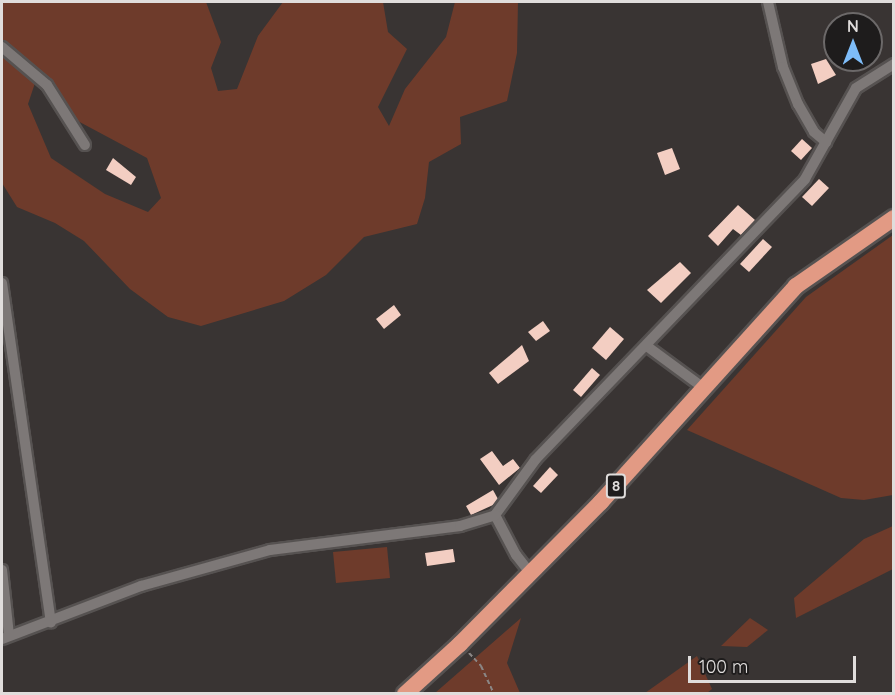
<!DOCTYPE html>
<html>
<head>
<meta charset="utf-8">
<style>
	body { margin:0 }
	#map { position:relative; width:895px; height:695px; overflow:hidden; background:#393433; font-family:Quicksand,sans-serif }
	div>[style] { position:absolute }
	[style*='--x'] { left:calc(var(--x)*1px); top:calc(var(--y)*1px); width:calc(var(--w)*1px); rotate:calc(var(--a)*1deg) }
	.green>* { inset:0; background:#6e3b2b }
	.building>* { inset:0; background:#f3cec2 }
	.path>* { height:2px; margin-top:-1px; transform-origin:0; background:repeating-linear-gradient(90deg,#8a8685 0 4.5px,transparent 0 7.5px) }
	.roads { filter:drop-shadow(2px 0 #565251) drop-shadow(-2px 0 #565251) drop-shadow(0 2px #565251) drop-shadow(0 -2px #565251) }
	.minor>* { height:10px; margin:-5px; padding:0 5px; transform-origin:5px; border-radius:5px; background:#7d7877 }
	.highway>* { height:16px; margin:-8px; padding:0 8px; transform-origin:8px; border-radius:8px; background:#e29a84 }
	span { translate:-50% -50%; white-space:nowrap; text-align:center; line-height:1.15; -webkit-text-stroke:6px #1e1c1c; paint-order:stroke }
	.shield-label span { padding:2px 4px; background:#1e1c1c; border:2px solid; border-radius:4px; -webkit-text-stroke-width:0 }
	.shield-label { font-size:15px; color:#e0dddc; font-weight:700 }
	.frame { position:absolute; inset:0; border:3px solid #e0dddc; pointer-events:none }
	.north { position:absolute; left:823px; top:12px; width:60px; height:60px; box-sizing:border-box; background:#1e1c1c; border:2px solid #6c6969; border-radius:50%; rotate:0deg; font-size:16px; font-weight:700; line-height:24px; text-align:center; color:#e0dddc }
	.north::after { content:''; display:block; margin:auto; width:21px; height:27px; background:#7ebdf9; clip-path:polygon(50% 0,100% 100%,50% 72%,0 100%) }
	.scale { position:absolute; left:688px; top:656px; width:168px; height:27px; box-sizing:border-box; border:3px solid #e0dddc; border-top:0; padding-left:8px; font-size:18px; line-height:21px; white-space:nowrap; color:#e0dddc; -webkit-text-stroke:4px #1e1c1c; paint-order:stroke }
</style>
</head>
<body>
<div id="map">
	<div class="green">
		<div style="clip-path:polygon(2px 2px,206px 2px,221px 42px,211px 68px,218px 91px,237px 89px,258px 36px,283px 2px,383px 2px,388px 32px,407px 49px,378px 107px,389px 126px,405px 89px,446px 37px,455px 2px,518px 2px,517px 53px,507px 101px,460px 117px,461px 144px,429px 162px,425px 198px,417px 224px,364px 237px,326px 275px,284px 301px,201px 326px,168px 317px,130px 289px,84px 241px,55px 223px,17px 207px,2px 183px,2px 51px,36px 80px,28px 104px,51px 158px,105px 194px,148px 212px,161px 198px,147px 158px,74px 119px,2px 43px)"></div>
		<div style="clip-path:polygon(893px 235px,893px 495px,864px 500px,841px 498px,687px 430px,806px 297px)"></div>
		<div style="clip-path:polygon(893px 526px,893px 569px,796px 618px,794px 598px,864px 539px)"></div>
		<div style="clip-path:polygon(387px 547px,390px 578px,336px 583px,333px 552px)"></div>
		<div style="clip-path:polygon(521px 618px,507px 663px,520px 693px,435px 693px)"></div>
		<div style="clip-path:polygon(750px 618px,768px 630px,747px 647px,721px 646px)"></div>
		<div style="clip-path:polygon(697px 656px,712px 689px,707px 693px,645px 693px)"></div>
	</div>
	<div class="building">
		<div style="clip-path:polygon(826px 59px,836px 75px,818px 84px,811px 64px)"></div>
		<div style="clip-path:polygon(802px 139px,812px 148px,801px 160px,791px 151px)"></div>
		<div style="clip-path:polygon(672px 148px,680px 169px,665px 175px,657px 153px)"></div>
		<div style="clip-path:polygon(113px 158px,136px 177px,131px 185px,106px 170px)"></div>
		<div style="clip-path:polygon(819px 179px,829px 188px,812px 206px,802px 197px)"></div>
		<div style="clip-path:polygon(738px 205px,755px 220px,741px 235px,733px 229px,718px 246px,708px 236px)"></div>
		<div style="clip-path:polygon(763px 239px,772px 247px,749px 272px,740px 264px)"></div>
		<div style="clip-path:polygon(680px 262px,691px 273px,661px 303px,647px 290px)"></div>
		<div style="clip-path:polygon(394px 305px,401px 315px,384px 329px,376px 319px)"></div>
		<div style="clip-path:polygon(543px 321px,550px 331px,536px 341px,528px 332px)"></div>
		<div style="clip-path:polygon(610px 327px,624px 339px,606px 360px,592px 348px)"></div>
		<div style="clip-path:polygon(522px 345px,529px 361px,498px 384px,489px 373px)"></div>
		<div style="clip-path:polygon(592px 368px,600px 375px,581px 397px,573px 390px)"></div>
		<div style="clip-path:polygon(492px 451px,503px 466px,513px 459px,520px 468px,499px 485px,480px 459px)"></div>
		<div style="clip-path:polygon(550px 467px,558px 475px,541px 493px,533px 486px)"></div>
		<div style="clip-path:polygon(493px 490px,498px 499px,493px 505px,471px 515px,466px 506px)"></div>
		<div style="clip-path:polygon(453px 549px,455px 562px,427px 566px,425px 553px)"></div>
	</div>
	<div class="path">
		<div style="--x:469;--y:653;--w:18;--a:47"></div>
		<div style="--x:481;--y:666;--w:31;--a:65"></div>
	</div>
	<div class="roads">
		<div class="minor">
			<div style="--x:768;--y:2;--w:67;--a:77"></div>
			<div style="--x:783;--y:67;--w:40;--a:68"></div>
			<div style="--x:798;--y:104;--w:32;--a:60"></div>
			<div style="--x:814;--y:132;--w:16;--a:40"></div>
			<div style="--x:2;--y:47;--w:59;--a:40.2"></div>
			<div style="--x:47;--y:85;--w:71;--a:57.7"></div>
			<div style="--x:2;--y:283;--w:343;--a:81.8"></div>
			<div style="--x:648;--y:347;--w:71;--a:36.4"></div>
			<div style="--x:2;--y:570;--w:66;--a:83.9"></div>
			<div style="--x:531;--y:574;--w:24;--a:-128"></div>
			<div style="--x:516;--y:555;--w:45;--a:-117.7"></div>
			<div style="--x:495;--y:515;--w:69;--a:-53.8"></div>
			<div style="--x:536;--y:459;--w:388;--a:-46.1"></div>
			<div style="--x:805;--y:179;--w:104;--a:-60.7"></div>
			<div style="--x:856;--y:88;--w:45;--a:-32.3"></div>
			<div style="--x:2;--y:639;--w:149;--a:-20.9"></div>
			<div style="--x:141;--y:586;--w:134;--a:-15.6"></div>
			<div style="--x:270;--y:550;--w:192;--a:-7.2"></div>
			<div style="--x:460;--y:526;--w:37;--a:-17"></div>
		</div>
		<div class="highway">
			<div style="--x:405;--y:694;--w:74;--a:-42.3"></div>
			<div style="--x:460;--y:644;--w:200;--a:-45.2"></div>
			<div style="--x:601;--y:502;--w:291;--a:-47.9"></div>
			<div style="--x:796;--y:286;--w:119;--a:-34.8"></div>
		</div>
	</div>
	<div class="shield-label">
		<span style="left:616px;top:486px">8</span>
	</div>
	<div class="frame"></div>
	<div class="north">N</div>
	<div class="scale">100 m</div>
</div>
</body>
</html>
